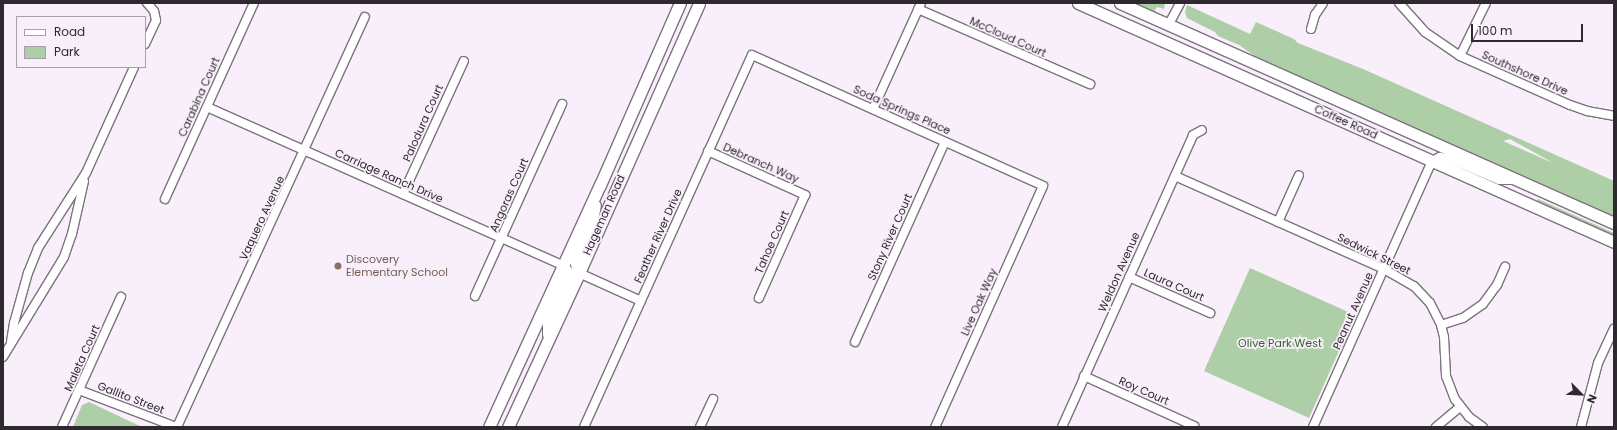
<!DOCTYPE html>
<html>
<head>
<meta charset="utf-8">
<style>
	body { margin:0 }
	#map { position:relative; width:1617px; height:430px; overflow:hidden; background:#f9effb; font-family:Poppins,sans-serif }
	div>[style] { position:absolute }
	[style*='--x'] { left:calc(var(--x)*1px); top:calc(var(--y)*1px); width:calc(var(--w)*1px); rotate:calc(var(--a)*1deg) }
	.green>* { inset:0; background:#adcea6 }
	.roads { filter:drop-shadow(1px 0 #7b737e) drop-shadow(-1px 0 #7b737e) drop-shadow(0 1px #7b737e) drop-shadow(0 -1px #7b737e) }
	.minor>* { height:8px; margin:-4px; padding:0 4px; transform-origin:4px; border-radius:4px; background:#fff }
	.secondary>* { height:11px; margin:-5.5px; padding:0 5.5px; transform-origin:5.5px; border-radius:5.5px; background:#fff }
	.dots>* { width:11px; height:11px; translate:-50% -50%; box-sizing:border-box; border:2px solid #f9effb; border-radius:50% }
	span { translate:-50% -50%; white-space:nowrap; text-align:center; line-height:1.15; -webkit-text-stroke:3.5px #f9effb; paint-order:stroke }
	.street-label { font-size:11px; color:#2d292e }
	.education-label { font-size:11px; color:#785e54 }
	.left { translate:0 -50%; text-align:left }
	.park-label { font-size:11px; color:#326328 }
	.frame { position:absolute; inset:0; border:4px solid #2d292e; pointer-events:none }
	.legend { position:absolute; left:16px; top:16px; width:130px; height:52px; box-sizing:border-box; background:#f9effb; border:1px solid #a7a0a9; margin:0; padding:5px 7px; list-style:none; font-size:12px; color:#2d292e }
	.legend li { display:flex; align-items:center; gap:8px; height:20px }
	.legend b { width:20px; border:1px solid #a7a0a9 }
	.north { position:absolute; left:1561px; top:374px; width:40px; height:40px; -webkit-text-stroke:3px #f9effb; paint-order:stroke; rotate:114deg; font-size:11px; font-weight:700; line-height:16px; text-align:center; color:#2d292e }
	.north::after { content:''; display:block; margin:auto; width:14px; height:18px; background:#2d292e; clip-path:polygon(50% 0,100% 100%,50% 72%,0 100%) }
	.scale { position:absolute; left:1471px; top:24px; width:112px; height:18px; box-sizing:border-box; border:2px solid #2d292e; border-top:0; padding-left:5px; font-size:12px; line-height:14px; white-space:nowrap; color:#2d292e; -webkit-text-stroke:3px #f9effb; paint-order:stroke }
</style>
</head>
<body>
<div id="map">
	<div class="green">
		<div style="clip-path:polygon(1134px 3px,1165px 3px,1164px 9px,1157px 7px,1155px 10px,1156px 13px)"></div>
		<div style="clip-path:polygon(evenodd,1187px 5px,1250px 34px,1256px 22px,1294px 39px,1298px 43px,1363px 69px,1614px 181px,1614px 217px,1256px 57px,1239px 45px,1218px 36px,1215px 32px,1187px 18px,1185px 12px,1187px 5px,1510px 139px,1546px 159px,1553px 163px,1503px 141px,1510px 139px)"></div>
		<div style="clip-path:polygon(1538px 199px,1614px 233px,1614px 236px,1537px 201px)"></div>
		<div style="clip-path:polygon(1250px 268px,1355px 315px,1309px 418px,1204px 371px)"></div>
		<div style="clip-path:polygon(89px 402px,142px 427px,73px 427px,82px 405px)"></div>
	</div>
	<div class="roads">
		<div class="minor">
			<div style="--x:1399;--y:3;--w:39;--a:48"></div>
			<div style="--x:1425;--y:32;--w:42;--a:34.4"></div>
			<div style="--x:1460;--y:56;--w:120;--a:24"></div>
			<div style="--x:1570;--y:105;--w:18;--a:19"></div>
			<div style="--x:1587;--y:111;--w:27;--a:10"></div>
			<div style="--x:918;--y:9;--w:188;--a:23.6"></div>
			<div style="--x:1169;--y:24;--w:24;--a:-62"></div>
			<div style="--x:1311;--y:29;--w:15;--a:-74"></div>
			<div style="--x:1315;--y:15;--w:14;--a:-56"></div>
			<div style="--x:145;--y:44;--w:26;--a:-65"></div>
			<div style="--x:156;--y:20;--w:9;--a:-103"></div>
			<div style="--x:154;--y:11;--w:11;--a:-131"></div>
			<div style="--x:1460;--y:56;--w:59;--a:-63.9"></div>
			<div style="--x:207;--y:107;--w:389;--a:24"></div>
			<div style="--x:873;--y:109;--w:116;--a:-65.6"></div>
			<div style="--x:708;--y:151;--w:107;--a:24.4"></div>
			<div style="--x:805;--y:195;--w:113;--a:114.1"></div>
			<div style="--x:1175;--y:176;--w:229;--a:24"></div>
			<div style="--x:1384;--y:269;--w:34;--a:30"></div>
			<div style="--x:1414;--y:286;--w:23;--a:47"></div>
			<div style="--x:1430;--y:303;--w:25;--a:63"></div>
			<div style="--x:1441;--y:325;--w:12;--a:76"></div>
			<div style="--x:1444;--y:337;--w:39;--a:87"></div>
			<div style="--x:1446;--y:376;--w:25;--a:69"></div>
			<div style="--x:1455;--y:399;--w:23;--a:52"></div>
			<div style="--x:1469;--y:417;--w:17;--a:36"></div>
			<div style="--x:403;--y:194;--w:146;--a:-65.4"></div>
			<div style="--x:165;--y:199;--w:215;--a:-65.6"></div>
			<div style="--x:1278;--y:222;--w:51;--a:-65.9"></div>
			<div style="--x:579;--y:273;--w:68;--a:24.3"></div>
			<div style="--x:1129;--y:277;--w:89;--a:24"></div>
			<div style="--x:475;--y:296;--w:211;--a:-65.6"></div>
			<div style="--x:1441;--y:325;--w:23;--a:-18"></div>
			<div style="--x:1463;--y:318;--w:24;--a:-35"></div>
			<div style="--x:1483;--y:304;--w:24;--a:-54"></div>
			<div style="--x:1497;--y:285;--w:20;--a:-66"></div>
			<div style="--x:11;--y:342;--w:19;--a:-81"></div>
			<div style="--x:14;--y:323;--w:52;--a:-74.4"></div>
			<div style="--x:28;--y:273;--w:27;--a:-68"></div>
			<div style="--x:38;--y:248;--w:89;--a:-57.4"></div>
			<div style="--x:86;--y:173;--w:116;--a:-65.6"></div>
			<div style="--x:855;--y:342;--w:219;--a:-65.8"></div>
			<div style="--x:3;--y:357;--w:117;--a:-58.6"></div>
			<div style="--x:64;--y:257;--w:24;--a:-71"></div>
			<div style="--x:72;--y:234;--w:54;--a:-77.2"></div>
			<div style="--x:1084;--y:376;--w:121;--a:24.4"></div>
			<div style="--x:79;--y:390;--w:104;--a:20.9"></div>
			<div style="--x:62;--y:427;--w:143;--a:-65.6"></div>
			<div style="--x:177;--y:427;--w:451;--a:-65.4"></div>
			<div style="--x:584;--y:427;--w:408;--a:-65.7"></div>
			<div style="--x:752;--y:55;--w:319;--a:24.2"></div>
			<div style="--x:1043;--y:186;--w:264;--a:114.1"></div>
			<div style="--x:700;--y:427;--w:31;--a:-65"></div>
			<div style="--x:1062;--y:427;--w:320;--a:-65.8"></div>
			<div style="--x:1193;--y:135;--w:10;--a:-29"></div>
			<div style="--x:1313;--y:427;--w:291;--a:-65.9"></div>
			<div style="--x:1432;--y:161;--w:9;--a:-27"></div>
			<div style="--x:1440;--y:157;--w:7;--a:8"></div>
			<div style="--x:1447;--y:158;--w:56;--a:22.9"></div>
			<div style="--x:1499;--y:180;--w:15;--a:0"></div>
			<div style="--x:1436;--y:427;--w:31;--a:-40"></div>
			<div style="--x:1581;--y:427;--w:66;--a:-75.1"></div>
			<div style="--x:1598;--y:363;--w:38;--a:-65"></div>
		</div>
		<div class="secondary">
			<div style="--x:1078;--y:3;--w:587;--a:24.03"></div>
			<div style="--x:1120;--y:3;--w:541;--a:24.01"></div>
			<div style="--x:579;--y:273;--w:13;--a:-108"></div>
			<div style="--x:575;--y:261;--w:44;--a:-67.5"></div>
			<div style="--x:592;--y:220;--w:15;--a:-79"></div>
			<div style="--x:548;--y:334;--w:14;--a:-90"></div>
			<div style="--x:548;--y:320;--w:51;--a:-65.5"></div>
			<div style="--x:569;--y:274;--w:11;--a:-128"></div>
			<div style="--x:489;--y:427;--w:266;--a:-65.4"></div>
			<div style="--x:600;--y:185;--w:199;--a:-66.3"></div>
			<div style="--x:508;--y:427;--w:170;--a:-65.2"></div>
			<div style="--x:579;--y:273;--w:295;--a:-66"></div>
		</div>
	</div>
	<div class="dots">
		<div style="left:338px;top:266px;background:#8d6e63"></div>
	</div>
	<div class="street-label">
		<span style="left:1008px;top:37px;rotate:24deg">McCloud Court</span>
		<span style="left:1525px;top:73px;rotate:24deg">Southshore Drive</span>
		<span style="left:199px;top:97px;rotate:-66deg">Carabina Court</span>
		<span style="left:902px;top:110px;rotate:24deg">Soda Springs Place</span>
		<span style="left:1346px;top:122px;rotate:24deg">Coffee Road</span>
		<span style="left:423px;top:123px;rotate:-66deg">Palodura Court</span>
		<span style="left:761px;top:163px;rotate:24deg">Debranch Way</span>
		<span style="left:389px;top:176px;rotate:24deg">Carriage Ranch Drive</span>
		<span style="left:509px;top:195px;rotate:-66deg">Angoras Court</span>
		<span style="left:604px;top:215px;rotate:-66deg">Hageman Road</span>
		<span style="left:262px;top:218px;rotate:-65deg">Vaquero Avenue</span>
		<span style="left:658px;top:236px;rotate:-66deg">Feather River Drive</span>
		<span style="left:890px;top:237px;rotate:-66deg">Stony River Court</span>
		<span style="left:772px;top:242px;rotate:-66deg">Tahoe Court</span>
		<span style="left:1374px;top:254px;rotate:26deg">Sedwick Street</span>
		<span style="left:1119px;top:272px;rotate:-66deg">Weldon Avenue</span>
		<span style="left:1174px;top:285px;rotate:24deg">Laura Court</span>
		<span style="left:979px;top:302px;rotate:-66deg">Live Oak Way</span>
		<span style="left:1353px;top:311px;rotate:-66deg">Peanut Avenue</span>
		<span style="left:82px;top:358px;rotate:-66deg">Maleta Court</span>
		<span style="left:1144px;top:391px;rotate:24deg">Roy Court</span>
		<span style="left:131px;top:398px;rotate:21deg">Gallito Street</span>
	</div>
	<div class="education-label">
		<span class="left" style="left:346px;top:266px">Discovery<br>Elementary School</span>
	</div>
	<div class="park-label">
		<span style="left:1280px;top:343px">Olive Park West</span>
	</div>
	<div class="frame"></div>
	<ul class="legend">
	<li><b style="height:5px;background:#fff"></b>Road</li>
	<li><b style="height:11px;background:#adcea6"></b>Park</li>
	</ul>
	<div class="north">N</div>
	<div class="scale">100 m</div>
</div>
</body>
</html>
